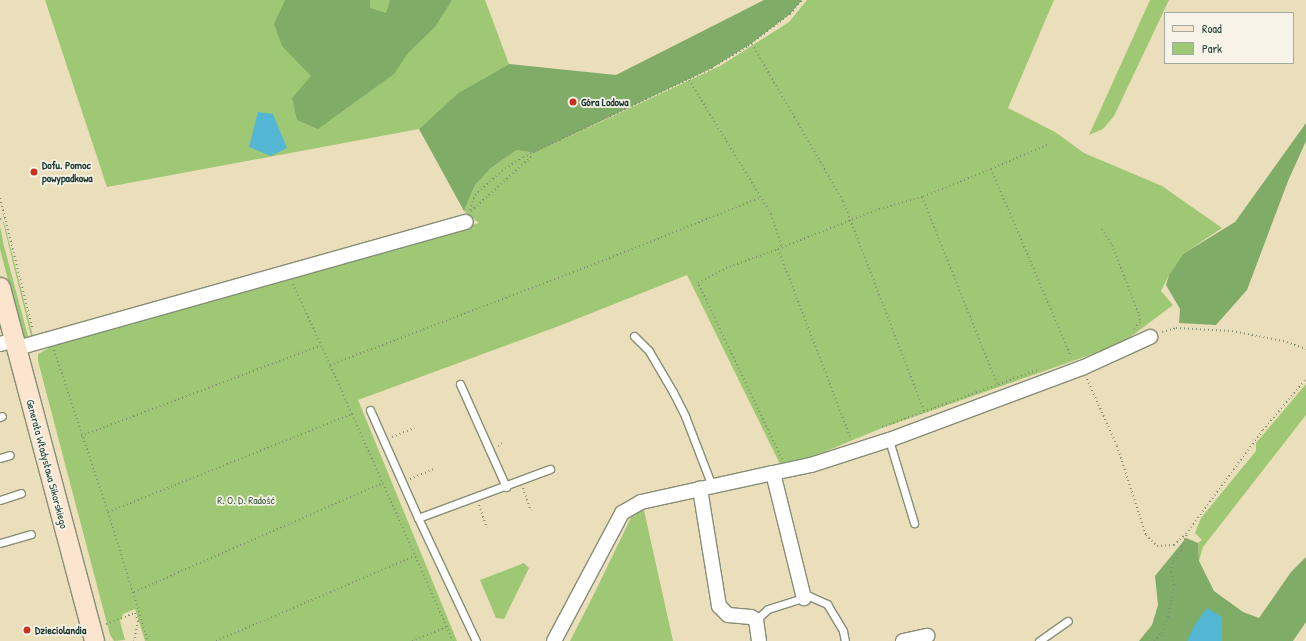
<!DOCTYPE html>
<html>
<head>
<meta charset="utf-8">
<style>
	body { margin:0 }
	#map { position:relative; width:1306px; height:641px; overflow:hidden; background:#ebdeba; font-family:"Patrick Hand",sans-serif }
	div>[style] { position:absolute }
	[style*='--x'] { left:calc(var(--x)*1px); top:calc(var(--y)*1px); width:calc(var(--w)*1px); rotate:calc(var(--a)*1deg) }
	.green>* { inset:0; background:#9fc874 }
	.forest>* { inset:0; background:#7fac66 }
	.water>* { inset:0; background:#53b6d2 }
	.path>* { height:2px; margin-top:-1px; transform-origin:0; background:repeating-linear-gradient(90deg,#858e77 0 1px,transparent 0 4px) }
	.roads { filter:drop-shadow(1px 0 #858e77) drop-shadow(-1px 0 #858e77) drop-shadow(0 1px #858e77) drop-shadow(0 -1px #858e77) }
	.service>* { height:7px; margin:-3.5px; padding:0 3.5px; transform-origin:3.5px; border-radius:3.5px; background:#fff }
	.minor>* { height:14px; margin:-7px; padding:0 7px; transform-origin:7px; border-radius:7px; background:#fff }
	.secondary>* { height:19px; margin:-9.5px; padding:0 9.5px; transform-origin:9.5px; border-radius:9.5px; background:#fbe5cf }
	.dots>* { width:11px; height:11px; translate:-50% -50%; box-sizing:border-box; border:2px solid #f7f3e8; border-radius:50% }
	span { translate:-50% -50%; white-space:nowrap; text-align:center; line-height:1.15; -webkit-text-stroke:3.5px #f7f3e8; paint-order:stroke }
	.poi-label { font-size:11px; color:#1f3d34; font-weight:700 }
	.left { translate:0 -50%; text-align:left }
	.street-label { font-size:11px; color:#1f3d34 }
	.park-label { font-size:11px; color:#395941 }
	.legend { position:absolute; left:1164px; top:12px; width:130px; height:52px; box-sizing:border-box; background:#f7f3e8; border:1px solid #a1aaa0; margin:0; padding:5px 7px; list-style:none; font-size:12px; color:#1f3d34 }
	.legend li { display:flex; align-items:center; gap:8px; height:20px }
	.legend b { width:20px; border:1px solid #a1aaa0 }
</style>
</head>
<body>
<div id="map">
	<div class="green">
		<div style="clip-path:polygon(45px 0,485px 0,509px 64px,458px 93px,419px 129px,107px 187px)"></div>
		<div style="clip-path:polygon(807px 0,1054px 0,1008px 108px,1055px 132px,1084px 153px,1162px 186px,1222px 228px,1183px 254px,1169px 275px,1161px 291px,1173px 305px,1121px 344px,882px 428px,790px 466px,780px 464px,687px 275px,559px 326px,358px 400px,457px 641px,145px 641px,135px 609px,123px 614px,120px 621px,125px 640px,114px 641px,110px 635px,38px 361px,38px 354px,49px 348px,47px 344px,479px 223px,464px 211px,475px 185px,491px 168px,517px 150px,534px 153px,720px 66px,789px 22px)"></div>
		<div style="clip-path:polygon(1150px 0,1169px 0,1114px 116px,1103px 129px,1089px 135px)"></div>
		<div style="clip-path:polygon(3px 222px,4px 222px,34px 340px,32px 340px)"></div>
		<div style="clip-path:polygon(0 226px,4px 246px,29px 340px,23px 339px,0 249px)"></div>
		<div style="clip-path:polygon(1306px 384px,1306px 415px,1203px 547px,1199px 561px,1198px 543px,1202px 540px,1195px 533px,1201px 518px,1256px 451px,1256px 443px)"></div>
		<div style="clip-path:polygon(641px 497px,673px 641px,570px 641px,592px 598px)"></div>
		<div style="clip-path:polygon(524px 563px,529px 568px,504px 619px,496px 618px,480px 580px)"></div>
	</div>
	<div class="forest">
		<div style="clip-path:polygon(285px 0,370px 0,370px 8px,386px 13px,390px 0,452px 0,435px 27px,408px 53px,394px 74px,318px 129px,297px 120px,292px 98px,311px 76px,282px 46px,274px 24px)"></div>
		<div style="clip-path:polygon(764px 0,802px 0,790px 14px,752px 43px,712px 68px,534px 153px,517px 150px,491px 168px,475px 185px,464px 211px,419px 129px,458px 93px,509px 64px,616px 75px)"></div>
		<div style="clip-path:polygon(1306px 123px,1306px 141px,1288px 181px,1247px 290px,1216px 325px,1179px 323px,1180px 309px,1166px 285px,1169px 275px,1183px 254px,1235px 222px)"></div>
		<div style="clip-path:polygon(1186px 538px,1198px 543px,1199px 561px,1214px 591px,1243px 612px,1259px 618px,1291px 572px,1306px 557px,1306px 622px,1293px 641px,1139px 641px,1152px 625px,1158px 605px,1155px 576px)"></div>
	</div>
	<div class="water">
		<div style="clip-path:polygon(258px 112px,273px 114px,287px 148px,271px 156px,249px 147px)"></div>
		<div style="clip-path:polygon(1207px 608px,1222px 617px,1222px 641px,1187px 641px,1194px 626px)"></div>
	</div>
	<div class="path">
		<div style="--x:752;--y:44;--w:181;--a:59.9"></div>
		<div style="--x:843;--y:201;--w:225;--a:68.9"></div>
		<div style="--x:689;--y:80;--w:157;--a:58.5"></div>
		<div style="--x:771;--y:214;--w:35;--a:72"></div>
		<div style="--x:1047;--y:145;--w:61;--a:156.8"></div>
		<div style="--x:991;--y:169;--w:204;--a:66.9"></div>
		<div style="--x:991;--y:169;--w:74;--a:157.9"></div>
		<div style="--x:922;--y:197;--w:201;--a:68.1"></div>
		<div style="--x:0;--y:198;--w:136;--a:76"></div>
		<div style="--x:470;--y:210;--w:16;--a:-72"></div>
		<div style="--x:475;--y:195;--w:36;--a:-42"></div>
		<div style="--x:502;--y:171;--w:25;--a:-34"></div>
		<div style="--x:523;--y:157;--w:209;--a:-25.2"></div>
		<div style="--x:712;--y:68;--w:42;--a:-31.4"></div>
		<div style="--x:748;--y:46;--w:53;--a:-37.3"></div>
		<div style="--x:790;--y:14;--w:18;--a:-49"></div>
		<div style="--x:471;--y:211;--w:84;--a:-42.1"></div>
		<div style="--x:0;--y:219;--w:5;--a:-22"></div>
		<div style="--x:1102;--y:229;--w:19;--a:58"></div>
		<div style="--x:1112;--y:245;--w:75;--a:68.9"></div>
		<div style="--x:1139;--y:315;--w:7;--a:82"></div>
		<div style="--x:1140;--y:322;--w:11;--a:131"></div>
		<div style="--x:778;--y:249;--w:109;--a:-21.6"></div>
		<div style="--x:879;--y:209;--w:45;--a:-15.6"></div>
		<div style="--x:293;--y:284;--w:89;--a:65.4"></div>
		<div style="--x:330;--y:365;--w:275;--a:-20.9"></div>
		<div style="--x:587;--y:267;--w:188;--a:-21.8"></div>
		<div style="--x:1162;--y:332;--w:15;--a:-16"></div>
		<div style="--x:1176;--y:328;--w:56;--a:3.1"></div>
		<div style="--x:1232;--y:331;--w:52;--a:11.1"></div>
		<div style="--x:1283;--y:341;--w:24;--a:19"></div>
		<div style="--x:54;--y:350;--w:171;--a:71.6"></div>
		<div style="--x:108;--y:512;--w:263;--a:-21.9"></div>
		<div style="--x:352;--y:414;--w:54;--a:-114.2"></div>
		<div style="--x:1087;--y:379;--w:73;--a:65.9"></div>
		<div style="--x:1117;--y:446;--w:94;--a:72"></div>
		<div style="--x:1146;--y:535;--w:16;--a:45"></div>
		<div style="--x:1157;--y:546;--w:17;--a:-3"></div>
		<div style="--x:1174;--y:545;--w:16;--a:-43"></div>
		<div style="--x:1186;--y:534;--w:129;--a:-53.5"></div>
		<div style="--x:1263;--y:430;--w:67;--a:-49.9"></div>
		<div style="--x:352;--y:414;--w:248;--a:66"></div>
		<div style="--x:882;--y:427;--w:165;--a:-20.2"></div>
		<div style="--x:81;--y:436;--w:254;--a:-20.7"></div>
		<div style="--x:392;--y:437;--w:24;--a:-22"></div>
		<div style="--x:498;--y:446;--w:5;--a:-37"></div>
		<div style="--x:782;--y:459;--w:195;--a:-115.5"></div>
		<div style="--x:698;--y:283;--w:32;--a:-28"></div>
		<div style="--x:726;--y:268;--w:55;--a:-20.1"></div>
		<div style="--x:778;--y:249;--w:204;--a:69"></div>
		<div style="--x:410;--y:479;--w:25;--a:-23"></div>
		<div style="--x:523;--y:488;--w:24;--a:71"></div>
		<div style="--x:479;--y:505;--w:24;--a:71"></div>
		<div style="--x:108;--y:512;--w:135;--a:72.8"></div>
		<div style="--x:134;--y:592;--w:271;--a:-23.7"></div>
		<div style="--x:106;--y:624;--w:31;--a:-21"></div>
		<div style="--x:135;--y:613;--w:9;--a:69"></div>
		<div style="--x:138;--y:621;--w:20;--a:101"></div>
		<div style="--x:216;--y:641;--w:215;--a:-23.2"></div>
		<div style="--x:412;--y:641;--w:37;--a:-22"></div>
		<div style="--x:1154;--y:641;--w:11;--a:-45"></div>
		<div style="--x:1162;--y:633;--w:17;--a:-69"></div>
		<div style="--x:1168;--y:617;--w:33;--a:-79"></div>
		<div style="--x:1174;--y:585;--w:13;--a:-103"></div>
		<div style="--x:1171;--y:572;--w:11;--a:-80"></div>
		<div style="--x:1173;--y:561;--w:13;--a:-51"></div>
		<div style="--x:1181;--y:551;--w:18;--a:-71"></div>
	</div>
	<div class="roads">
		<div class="service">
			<div style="--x:634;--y:336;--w:21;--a:45"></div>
			<div style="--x:649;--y:351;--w:48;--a:59.7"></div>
			<div style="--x:673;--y:392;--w:27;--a:63"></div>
			<div style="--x:685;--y:416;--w:75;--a:68.9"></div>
			<div style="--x:460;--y:384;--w:113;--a:65.9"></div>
			<div style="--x:370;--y:410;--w:118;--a:66"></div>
			<div style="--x:0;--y:417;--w:2;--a:-27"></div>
			<div style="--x:889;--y:440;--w:87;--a:73.2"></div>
			<div style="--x:0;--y:458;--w:10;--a:-17"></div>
			<div style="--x:0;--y:500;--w:22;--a:-18"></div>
			<div style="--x:0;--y:543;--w:32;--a:-16"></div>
			<div style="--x:756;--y:620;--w:16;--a:-43"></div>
			<div style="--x:768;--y:609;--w:43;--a:-17.6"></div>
			<div style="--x:809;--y:596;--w:20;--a:24"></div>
			<div style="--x:827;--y:604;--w:31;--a:59"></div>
			<div style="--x:843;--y:631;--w:10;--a:79"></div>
			<div style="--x:476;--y:641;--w:136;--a:-115.2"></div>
			<div style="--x:418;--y:518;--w:141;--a:-20.4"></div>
			<div style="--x:1039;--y:641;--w:35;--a:-35"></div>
		</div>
		<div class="minor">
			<div style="--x:0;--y:344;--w:16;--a:-15"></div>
			<div style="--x:17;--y:348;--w:466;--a:-15.7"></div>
			<div style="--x:773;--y:473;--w:39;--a:-12"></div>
			<div style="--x:811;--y:465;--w:82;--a:-17.8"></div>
			<div style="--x:889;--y:440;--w:206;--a:-20.5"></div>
			<div style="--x:1082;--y:368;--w:75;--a:-24.5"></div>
			<div style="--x:554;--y:641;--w:145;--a:-62"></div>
			<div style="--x:622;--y:513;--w:22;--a:-30"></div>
			<div style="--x:641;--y:502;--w:60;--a:-12.4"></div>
			<div style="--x:759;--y:641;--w:21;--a:-98"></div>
			<div style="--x:756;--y:620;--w:6;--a:-149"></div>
			<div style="--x:751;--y:617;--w:23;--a:-175"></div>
			<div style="--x:728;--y:615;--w:13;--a:-135"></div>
			<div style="--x:719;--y:606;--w:119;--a:-99.2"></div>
			<div style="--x:700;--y:489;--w:75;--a:-12.4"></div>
			<div style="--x:773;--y:473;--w:129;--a:76.1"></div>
			<div style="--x:903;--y:641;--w:25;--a:-12"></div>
		</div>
		<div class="secondary">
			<div style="--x:0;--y:287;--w:366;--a:75.1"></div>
		</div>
	</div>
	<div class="dots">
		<div style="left:573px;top:102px;background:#c8321e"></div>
		<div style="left:34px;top:172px;background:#c8321e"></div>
		<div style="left:27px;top:630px;background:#c8321e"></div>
	</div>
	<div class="poi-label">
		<span class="left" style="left:581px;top:102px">Góra Lodowa</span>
		<span class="left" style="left:42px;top:172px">Dofu. Pomoc<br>powypadkowa</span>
		<span class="left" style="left:35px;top:630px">Dzieciolandia</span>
	</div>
	<div class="street-label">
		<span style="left:47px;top:464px;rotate:75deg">Generała Władysława Sikorskiego</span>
	</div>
	<div class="park-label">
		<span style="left:246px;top:500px">R. O. D. Radość</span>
	</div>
	<ul class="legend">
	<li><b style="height:5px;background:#fbe5cf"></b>Road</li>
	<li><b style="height:11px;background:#9fc874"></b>Park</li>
	</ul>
</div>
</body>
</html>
